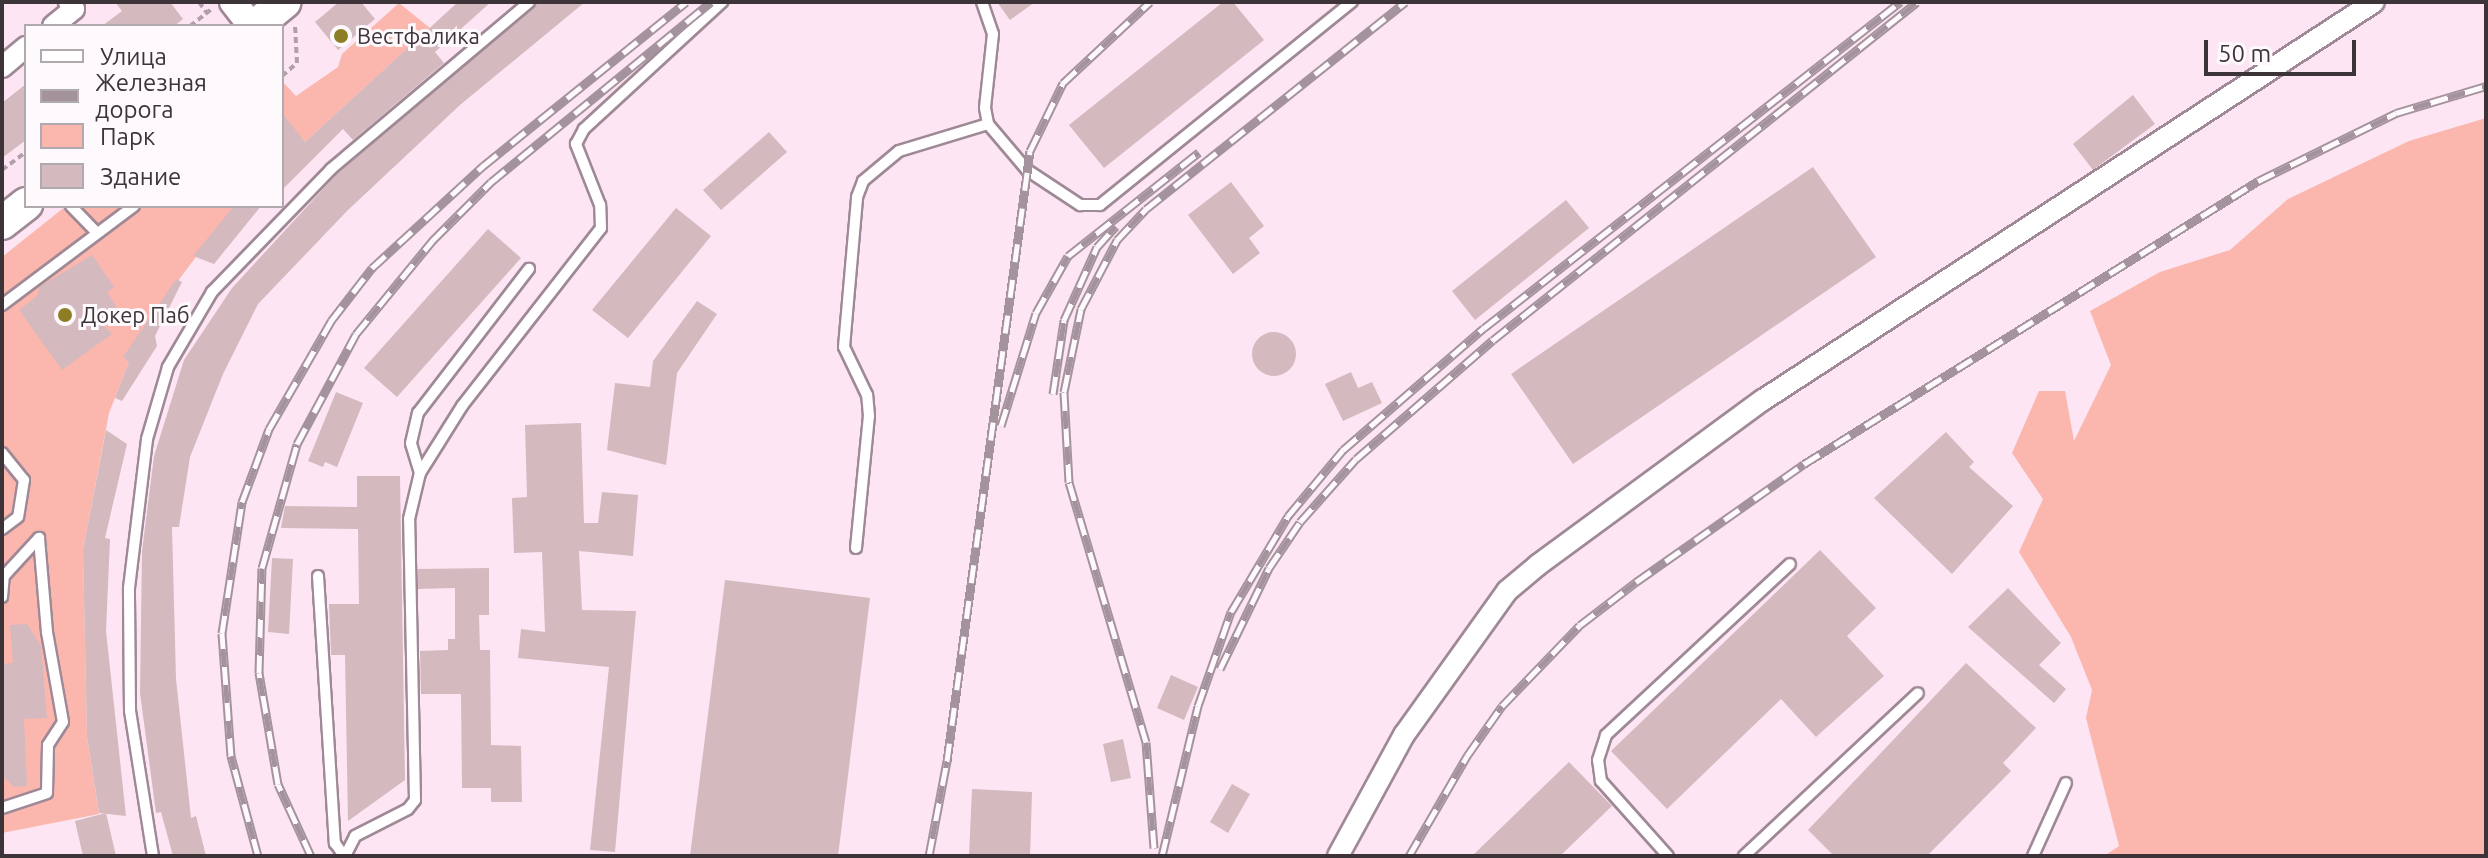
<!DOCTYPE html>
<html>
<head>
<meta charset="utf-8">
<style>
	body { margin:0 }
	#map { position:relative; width:2488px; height:858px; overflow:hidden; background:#fde5f3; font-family:Ubuntu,sans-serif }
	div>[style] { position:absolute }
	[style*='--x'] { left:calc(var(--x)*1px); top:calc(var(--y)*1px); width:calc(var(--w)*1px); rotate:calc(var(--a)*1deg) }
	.green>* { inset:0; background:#fbb7ad }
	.building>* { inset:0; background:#d4b9be }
	.round { border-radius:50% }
	.path>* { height:4px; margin-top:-2px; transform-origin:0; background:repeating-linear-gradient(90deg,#b19fa9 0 6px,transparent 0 10px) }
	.roads { filter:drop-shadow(2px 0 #9f8996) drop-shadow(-2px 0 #9f8996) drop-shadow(0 2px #9f8996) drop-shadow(0 -2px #9f8996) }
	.service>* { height:10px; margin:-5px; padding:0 5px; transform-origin:5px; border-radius:5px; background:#fff }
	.minor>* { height:20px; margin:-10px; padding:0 10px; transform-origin:10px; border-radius:10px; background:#fff }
	.tertiary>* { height:26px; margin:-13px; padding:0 13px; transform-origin:13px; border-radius:13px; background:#fff }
	.primary>* { height:32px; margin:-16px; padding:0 16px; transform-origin:16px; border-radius:16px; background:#fff }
	.rail>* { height:9px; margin-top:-4.5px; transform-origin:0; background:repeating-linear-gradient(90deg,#fdf9fc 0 18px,#a4939d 0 36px); box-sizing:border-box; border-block:2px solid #a4939d }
	.dots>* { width:22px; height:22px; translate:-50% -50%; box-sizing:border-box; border:4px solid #fdf9fc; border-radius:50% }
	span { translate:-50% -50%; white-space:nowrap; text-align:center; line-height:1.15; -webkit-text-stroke:6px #fdf9fc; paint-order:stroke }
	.poi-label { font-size:22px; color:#3d3439 }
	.left { translate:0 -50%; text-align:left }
	.frame { position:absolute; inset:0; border:4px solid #3d3439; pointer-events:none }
	.legend { position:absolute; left:24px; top:24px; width:260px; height:184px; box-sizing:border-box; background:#fdf9fc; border:2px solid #b0aaae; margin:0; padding:10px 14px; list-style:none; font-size:24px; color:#3d3439 }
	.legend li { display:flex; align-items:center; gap:16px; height:40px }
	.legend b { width:40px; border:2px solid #b0aaae }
	.scale { position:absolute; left:2204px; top:40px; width:152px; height:36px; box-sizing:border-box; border:4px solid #3d3439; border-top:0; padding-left:10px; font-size:24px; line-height:28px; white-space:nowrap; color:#3d3439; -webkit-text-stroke:6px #fdf9fc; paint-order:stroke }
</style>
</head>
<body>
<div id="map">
	<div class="green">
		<div style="clip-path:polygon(399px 3px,430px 28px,282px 163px,282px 81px,296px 96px,338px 67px,342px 54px)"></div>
		<div style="clip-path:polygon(2486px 118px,2486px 856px,2104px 856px,2119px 846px,2086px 718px,2092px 690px,2071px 637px,2019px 552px,2043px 499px,2012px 453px,2039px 391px,2065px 391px,2074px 441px,2111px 365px,2090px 311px,2160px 272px,2230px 250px,2288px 199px,2409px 141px)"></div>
		<div style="clip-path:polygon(66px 206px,234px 206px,142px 329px,109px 413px,83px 550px,87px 737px,99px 814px,2px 833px,2px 257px)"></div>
	</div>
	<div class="building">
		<div style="clip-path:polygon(115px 2px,170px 2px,183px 19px,174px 26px,102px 26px,122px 11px)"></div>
		<div style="clip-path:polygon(339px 2px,361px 2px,375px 19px,338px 50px,315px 22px)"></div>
		<div style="clip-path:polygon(458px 2px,491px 2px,435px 52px,444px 63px,353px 140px,343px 129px,282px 190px,282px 113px,305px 142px)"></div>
		<div style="clip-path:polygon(537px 2px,585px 2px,460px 105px,347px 211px,258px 304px,223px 374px,190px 457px,179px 527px,172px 527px,176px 679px,191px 818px,196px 816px,206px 856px,173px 856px,161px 812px,156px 813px,140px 693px,142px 551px,154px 456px,184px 360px,232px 288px,336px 175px)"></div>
		<div style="clip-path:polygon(997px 2px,1035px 2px,1010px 20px)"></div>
		<div style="clip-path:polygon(1223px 2px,1233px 2px,1264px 40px,1104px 168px,1069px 125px)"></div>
		<div style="clip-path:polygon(26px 84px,26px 140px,2px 158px,2px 103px)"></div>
		<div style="clip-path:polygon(2133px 95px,2155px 124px,2093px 170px,2073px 144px)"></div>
		<div style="clip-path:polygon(769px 132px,787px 152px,721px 210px,703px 190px)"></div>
		<div style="clip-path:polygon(1813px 167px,1876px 257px,1573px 464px,1511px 374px)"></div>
		<div style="clip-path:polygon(1231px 182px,1264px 226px,1249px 238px,1260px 253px,1233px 274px,1188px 215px)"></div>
		<div style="clip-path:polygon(1566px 200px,1589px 228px,1475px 320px,1452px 291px)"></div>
		<div style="clip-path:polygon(234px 206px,261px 206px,214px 264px,193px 256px)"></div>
		<div style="clip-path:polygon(676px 208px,711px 236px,628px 338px,592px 310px)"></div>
		<div style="clip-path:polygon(488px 229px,521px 258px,397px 397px,364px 368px)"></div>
		<div style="clip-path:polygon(92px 255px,114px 287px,107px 292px,117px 308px,100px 321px,112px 334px,62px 370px,19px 310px,38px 295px,39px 287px)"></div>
		<div style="clip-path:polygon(176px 279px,182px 282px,155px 336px,157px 346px,122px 401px,115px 398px,129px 362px,123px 357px)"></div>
		<div style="clip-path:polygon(697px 301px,717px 314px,677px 373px,666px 465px,607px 450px,615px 383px,650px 387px,653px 361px)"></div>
		<div class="round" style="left:1252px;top:332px;width:44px;height:44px"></div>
		<div style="clip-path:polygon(1351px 372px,1358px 388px,1372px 382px,1382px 403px,1343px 421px,1325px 384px)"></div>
		<div style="clip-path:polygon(336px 392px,363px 403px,337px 467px,325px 462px,323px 467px,308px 461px)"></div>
		<div style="clip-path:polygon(581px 423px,584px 523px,598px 523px,602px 492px,638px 495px,633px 556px,579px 551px,582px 610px,636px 611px,615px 852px,590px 850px,609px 667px,518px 658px,521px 629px,545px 632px,542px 552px,514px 553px,512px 498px,527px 497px,525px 425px)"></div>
		<div style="clip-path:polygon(106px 430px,127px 444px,105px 538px,110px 539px,106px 631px,126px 816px,99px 813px,87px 737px,83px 550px)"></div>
		<div style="clip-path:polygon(1946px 432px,1974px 462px,1969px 467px,2013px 506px,1952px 574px,1874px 498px)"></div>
		<div style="clip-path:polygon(357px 476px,400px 476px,405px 780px,348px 821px,345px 655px,331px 655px,329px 604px,359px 604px,358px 529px,281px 528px,285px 506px,357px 507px)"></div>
		<div style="clip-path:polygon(1820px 550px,1876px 608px,1847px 636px,1884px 676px,1816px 737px,1781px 699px,1667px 809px,1611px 751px)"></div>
		<div style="clip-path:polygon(272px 558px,293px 559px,289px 634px,268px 632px)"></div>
		<div style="clip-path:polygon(489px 568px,489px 615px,479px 615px,480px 650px,490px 650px,491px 745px,521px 746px,522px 802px,491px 802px,491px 788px,462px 788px,461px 694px,421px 694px,420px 651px,448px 650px,448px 639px,455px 639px,455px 588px,418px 589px,418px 569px)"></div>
		<div style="clip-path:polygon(725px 580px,870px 598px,838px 856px,690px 856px)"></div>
		<div style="clip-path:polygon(2008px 588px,2061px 643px,2039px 665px,2066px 689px,2054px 703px,1968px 627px)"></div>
		<div style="clip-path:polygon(27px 624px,41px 646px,47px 718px,24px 719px,27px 786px,14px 787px,2px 775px,2px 664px,13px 663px,10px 625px)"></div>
		<div style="clip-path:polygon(1966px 663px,2036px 728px,2003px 763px,2011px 771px,1927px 856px,1834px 856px,1808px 830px)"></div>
		<div style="clip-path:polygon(1171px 675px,1198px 687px,1184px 720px,1157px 708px)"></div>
		<div style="clip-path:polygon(1123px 739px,1131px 778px,1111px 782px,1103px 744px)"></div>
		<div style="clip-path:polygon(1569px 762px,1612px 806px,1560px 856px,1472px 856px)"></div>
		<div style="clip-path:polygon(1232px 784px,1250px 794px,1228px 833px,1210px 822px)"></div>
		<div style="clip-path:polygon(972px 789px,1032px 792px,1030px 856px,969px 856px)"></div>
		<div style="clip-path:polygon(106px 813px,116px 856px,83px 856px,75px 821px)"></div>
	</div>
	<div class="path">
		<div style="--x:199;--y:2;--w:14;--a:54"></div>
		<div style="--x:190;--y:26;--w:29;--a:-38"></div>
		<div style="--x:282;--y:76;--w:20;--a:-41"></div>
		<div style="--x:297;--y:63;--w:38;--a:-93"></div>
		<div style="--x:2;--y:170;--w:30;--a:-37"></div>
	</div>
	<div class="roads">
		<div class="service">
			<div style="--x:982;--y:2;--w:34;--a:71"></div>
			<div style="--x:993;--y:34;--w:74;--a:96.2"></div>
			<div style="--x:985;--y:108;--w:16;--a:79"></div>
			<div style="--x:988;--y:124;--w:60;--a:49.7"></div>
			<div style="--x:1027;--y:170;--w:64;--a:33.4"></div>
			<div style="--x:1080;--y:205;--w:20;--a:0"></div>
			<div style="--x:1100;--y:205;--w:324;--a:-38.9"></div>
			<div style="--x:71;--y:206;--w:37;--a:46"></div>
			<div style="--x:2;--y:305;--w:165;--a:-36.9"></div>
			<div style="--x:2;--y:453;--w:35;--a:51"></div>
			<div style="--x:24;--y:480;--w:37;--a:99"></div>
			<div style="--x:18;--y:517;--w:20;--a:143"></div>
			<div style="--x:420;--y:473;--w:31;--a:-107"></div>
			<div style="--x:411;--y:443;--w:31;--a:-77"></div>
			<div style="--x:418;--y:413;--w:182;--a:-52.4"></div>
			<div style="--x:856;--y:548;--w:133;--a:-84.4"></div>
			<div style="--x:869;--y:416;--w:21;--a:-95"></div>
			<div style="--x:867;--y:395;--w:53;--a:-115.6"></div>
			<div style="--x:844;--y:347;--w:151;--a:-85"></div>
			<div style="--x:857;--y:197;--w:17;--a:-69"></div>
			<div style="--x:863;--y:181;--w:47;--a:-39.8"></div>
			<div style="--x:899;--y:151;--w:93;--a:-16.9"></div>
			<div style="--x:318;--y:576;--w:268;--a:86.4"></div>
			<div style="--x:335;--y:843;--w:16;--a:55"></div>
			<div style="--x:2;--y:597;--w:21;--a:-85"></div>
			<div style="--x:4;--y:576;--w:52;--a:-47.4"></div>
			<div style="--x:2;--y:808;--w:47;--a:-18.4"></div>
			<div style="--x:47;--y:793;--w:48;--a:-88.8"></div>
			<div style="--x:48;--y:745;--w:27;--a:-57"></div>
			<div style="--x:63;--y:722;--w:91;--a:-100.1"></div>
			<div style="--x:47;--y:632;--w:94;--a:-94.9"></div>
			<div style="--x:153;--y:856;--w:147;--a:-99"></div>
			<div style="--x:130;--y:711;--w:123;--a:-90.5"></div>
			<div style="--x:129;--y:588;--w:150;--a:-83.1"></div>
			<div style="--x:147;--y:439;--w:75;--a:-73.7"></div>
			<div style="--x:168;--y:367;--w:87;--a:-59.6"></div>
			<div style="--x:212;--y:292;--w:171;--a:-45.9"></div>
			<div style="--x:331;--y:169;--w:259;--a:-40.1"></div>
			<div style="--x:345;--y:856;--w:22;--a:-63"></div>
			<div style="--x:355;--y:836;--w:59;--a:-27"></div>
			<div style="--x:408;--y:809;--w:11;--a:-52"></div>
			<div style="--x:415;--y:800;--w:281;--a:-91.2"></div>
			<div style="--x:409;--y:519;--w:47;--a:-76.6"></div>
			<div style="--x:420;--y:473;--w:79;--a:-57.9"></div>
			<div style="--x:462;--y:406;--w:226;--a:-52"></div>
			<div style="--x:601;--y:228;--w:23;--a:-92"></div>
			<div style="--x:600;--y:205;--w:66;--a:-111.5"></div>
			<div style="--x:576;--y:144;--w:17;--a:-62"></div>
			<div style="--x:584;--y:129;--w:188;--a:-42.6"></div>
			<div style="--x:1668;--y:856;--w:101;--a:-131.8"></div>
			<div style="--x:1601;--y:781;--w:21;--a:-98"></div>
			<div style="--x:1598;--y:760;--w:26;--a:-72"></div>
			<div style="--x:1606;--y:735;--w:251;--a:-42.9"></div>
			<div style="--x:1744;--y:856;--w:238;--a:-43.1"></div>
			<div style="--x:2033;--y:856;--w:80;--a:-65.7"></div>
		</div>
		<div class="minor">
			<div style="--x:53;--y:26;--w:27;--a:-39"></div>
			<div style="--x:74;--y:9;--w:9;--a:-126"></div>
			<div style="--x:2;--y:67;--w:31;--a:-40"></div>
			<div style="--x:1338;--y:856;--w:138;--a:-61.4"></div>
			<div style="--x:1404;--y:735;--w:177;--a:-54.4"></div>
			<div style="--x:1507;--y:591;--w:40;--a:-40"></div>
			<div style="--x:1538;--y:565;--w:279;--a:-36.3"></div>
			<div style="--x:1763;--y:400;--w:729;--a:-33.08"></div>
		</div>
		<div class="tertiary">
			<div style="--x:233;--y:2;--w:31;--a:52"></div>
		</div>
		<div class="primary">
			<div style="--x:255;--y:26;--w:38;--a:-39"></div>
			<div style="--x:2;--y:223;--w:31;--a:-38"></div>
		</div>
	</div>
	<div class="rail">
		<div style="--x:1053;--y:394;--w:75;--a:-81.5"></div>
		<div style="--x:1064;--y:320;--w:80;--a:-65.7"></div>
		<div style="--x:1097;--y:247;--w:28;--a:-48"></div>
		<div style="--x:1001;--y:426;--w:118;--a:-72.8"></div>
		<div style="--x:1036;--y:313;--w:65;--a:-60.7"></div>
		<div style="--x:1068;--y:256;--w:167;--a:-38.4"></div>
		<div style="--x:1220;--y:669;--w:112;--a:-64.1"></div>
		<div style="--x:1269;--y:568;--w:55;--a:-56"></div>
		<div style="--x:1300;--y:522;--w:84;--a:-48.4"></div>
		<div style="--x:1356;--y:459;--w:181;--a:-41"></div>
		<div style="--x:1493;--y:340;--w:542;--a:-38.56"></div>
		<div style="--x:1154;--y:848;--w:106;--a:-94.3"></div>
		<div style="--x:1146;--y:742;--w:271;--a:-106.5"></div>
		<div style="--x:1069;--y:482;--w:90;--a:-93.2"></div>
		<div style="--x:1064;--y:392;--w:85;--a:-78.4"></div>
		<div style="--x:1081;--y:309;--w:78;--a:-62.4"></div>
		<div style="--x:1117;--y:240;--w:42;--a:-46.9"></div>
		<div style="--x:1146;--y:209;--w:332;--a:-38.6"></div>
		<div style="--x:258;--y:856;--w:104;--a:-105.1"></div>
		<div style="--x:231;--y:756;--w:123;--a:-94.2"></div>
		<div style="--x:222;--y:633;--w:133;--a:-81.3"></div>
		<div style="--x:242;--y:502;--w:78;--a:-69.7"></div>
		<div style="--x:269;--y:429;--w:125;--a:-60.1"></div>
		<div style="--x:331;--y:321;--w:67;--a:-52.3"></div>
		<div style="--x:372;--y:268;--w:151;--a:-42.6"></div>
		<div style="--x:483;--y:166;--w:261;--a:-38.9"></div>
		<div style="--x:311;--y:856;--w:79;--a:-114.6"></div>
		<div style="--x:278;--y:784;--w:113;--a:-99.7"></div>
		<div style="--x:259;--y:673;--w:105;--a:-88.4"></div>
		<div style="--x:262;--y:568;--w:129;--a:-74.2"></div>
		<div style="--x:297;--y:444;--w:125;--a:-61.8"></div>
		<div style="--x:356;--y:334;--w:122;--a:-50.7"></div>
		<div style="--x:433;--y:240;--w:82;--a:-45"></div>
		<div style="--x:491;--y:182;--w:284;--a:-39.3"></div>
		<div style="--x:929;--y:856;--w:97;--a:-79.3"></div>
		<div style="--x:947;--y:761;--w:616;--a:-82.25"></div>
		<div style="--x:1030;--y:151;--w:76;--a:-64.1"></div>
		<div style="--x:1063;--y:83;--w:119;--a:-43"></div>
		<div style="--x:1162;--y:856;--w:154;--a:-76.5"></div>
		<div style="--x:1198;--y:706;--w:100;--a:-70.7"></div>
		<div style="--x:1231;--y:612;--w:112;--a:-59.3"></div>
		<div style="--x:1288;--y:516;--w:86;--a:-50.2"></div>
		<div style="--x:1343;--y:450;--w:186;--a:-40.9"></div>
		<div style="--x:1484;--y:328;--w:529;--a:-38.08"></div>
		<div style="--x:1409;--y:856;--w:116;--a:-59.9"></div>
		<div style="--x:1467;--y:756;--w:61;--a:-55"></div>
		<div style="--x:1502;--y:706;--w:112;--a:-46.1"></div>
		<div style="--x:1580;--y:625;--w:71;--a:-37.5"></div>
		<div style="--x:1636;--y:582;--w:205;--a:-35.1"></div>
		<div style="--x:1804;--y:464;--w:535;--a:-31.94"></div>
		<div style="--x:2258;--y:181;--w:154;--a:-26.2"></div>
		<div style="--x:2396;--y:113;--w:94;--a:-16.7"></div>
	</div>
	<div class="dots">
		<div style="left:341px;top:36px;background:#8d7e25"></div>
		<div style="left:65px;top:315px;background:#8d7e25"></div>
	</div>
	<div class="poi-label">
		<span class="left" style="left:357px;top:36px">Вестфалика</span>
		<span class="left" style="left:81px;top:315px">Докер Паб</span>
	</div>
	<div class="frame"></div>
	<ul class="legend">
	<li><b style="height:10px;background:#fff"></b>Улица</li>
	<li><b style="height:10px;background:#a4939d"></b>Железная дорога</li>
	<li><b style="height:22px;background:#fbb7ad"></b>Парк</li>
	<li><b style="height:22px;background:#d4b9be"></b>Здание</li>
	</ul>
	<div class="scale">50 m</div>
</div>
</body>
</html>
